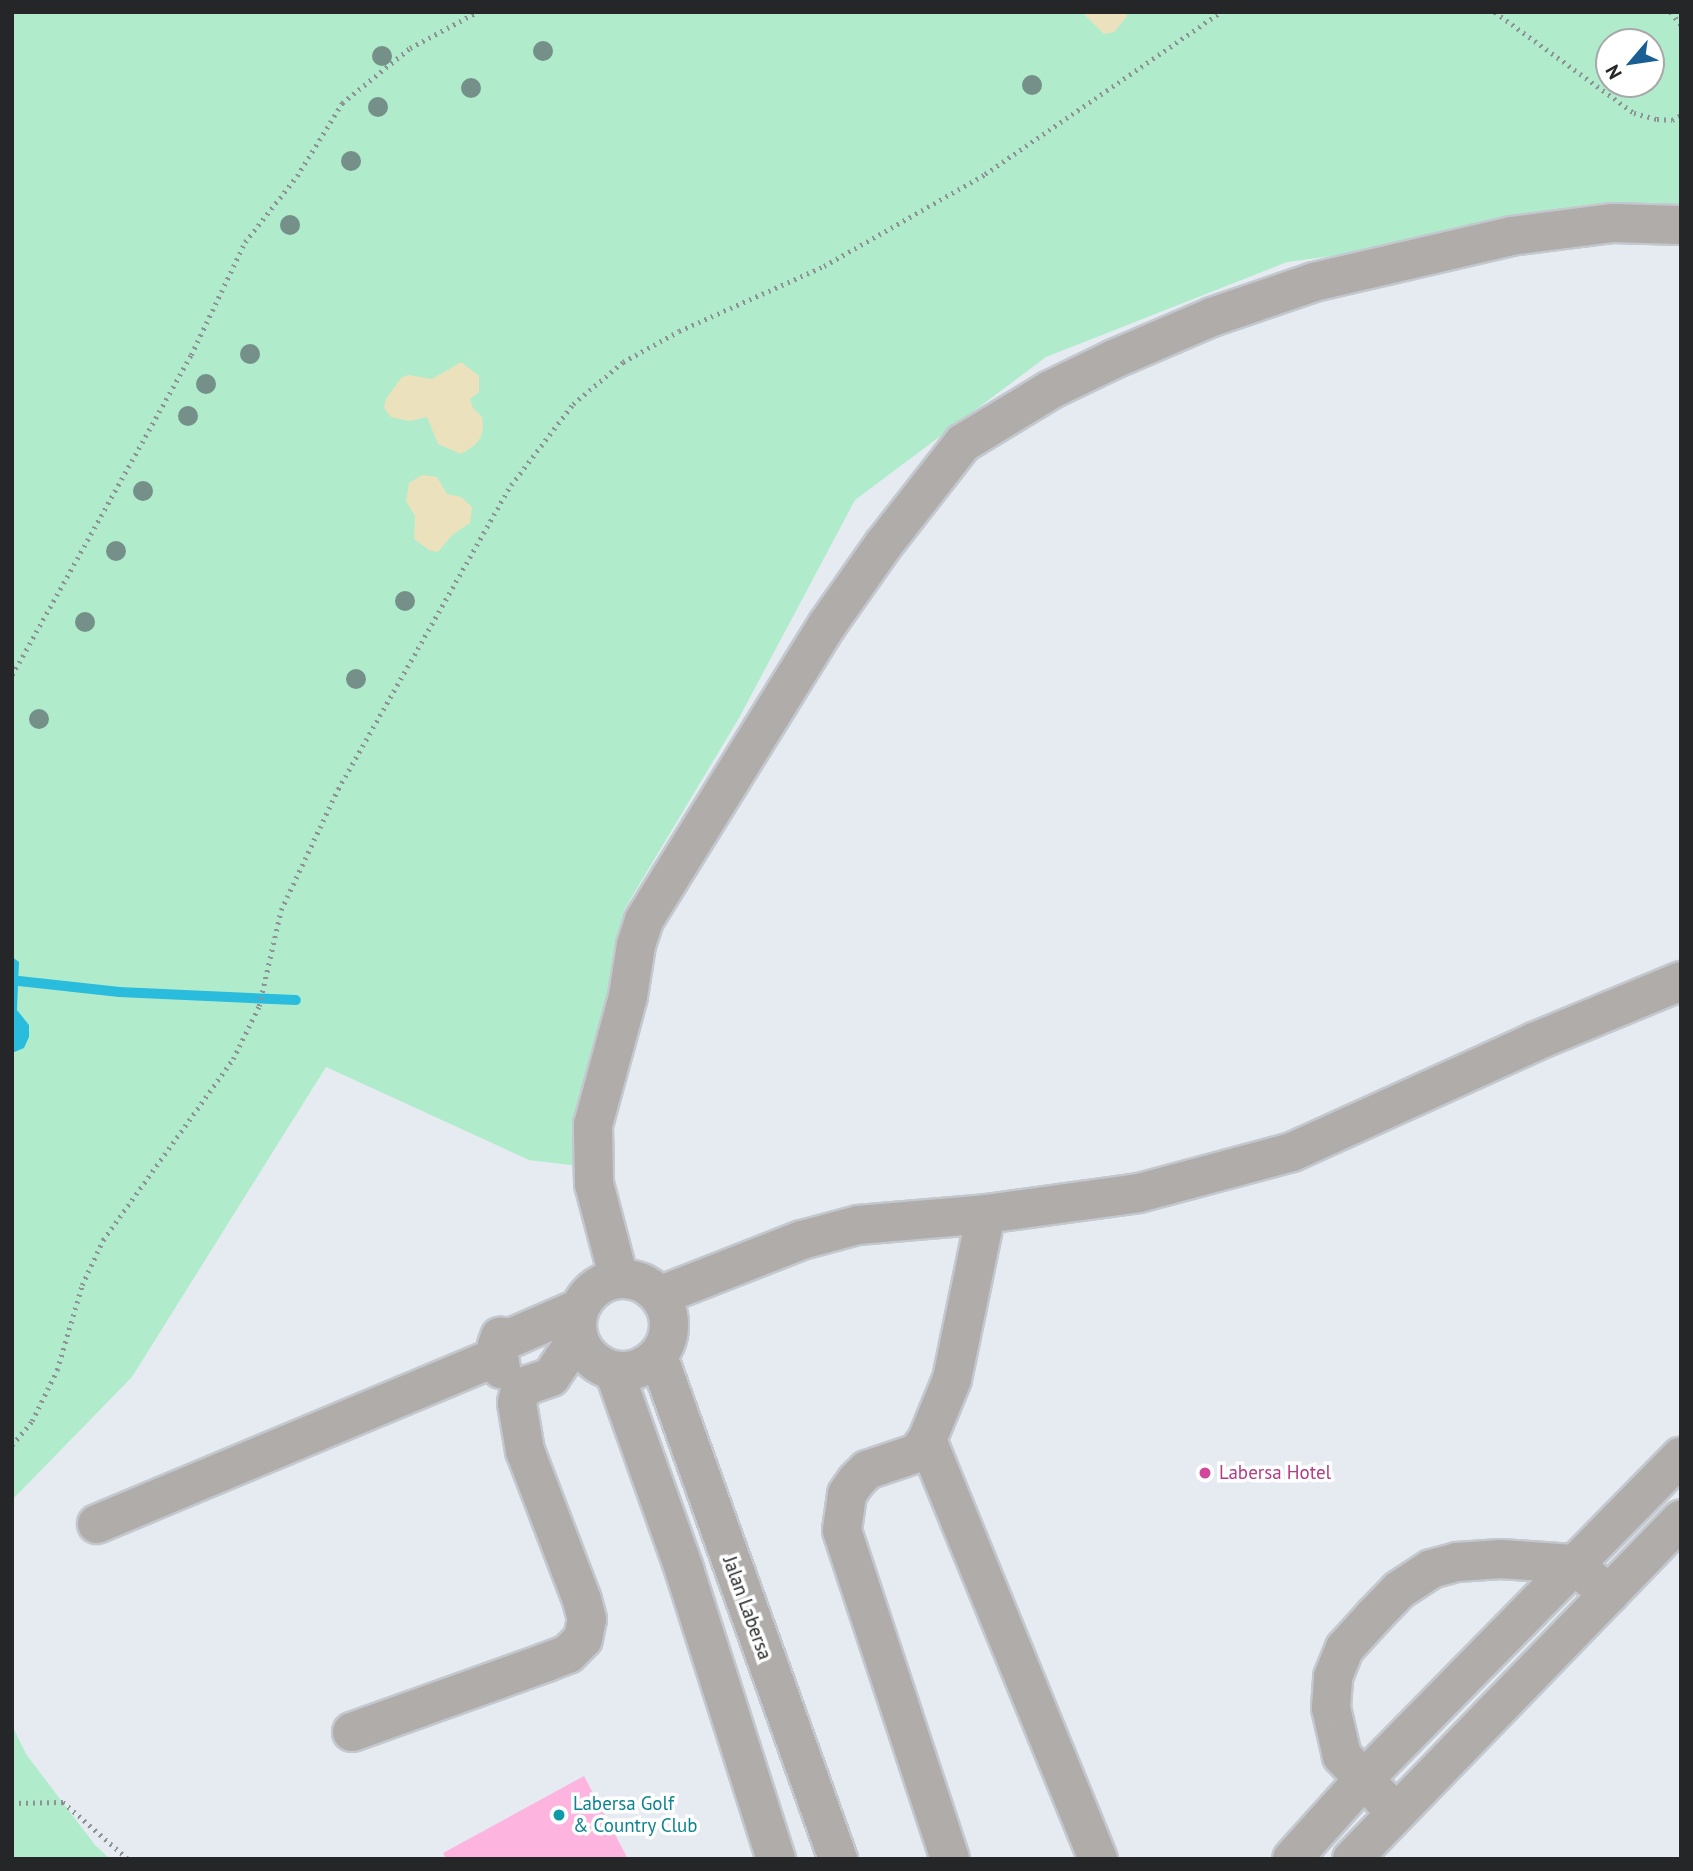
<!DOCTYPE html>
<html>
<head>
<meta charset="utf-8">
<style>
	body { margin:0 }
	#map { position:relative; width:1693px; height:1871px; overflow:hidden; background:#e6ebf2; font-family:"PT Sans",sans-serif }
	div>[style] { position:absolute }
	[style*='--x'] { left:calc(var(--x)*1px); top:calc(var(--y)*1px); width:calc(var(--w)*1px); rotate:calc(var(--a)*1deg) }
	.green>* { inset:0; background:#b0eccc }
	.sand>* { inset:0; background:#ebe1bc }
	.water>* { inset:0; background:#2abcdc }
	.stream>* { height:10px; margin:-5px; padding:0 5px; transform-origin:5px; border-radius:5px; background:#2abcdc }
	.building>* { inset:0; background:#fdb5df }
	.path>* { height:4.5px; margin-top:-2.25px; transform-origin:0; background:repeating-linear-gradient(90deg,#8e9297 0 2px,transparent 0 7px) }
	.roads { filter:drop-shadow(2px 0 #c3c8ce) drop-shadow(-2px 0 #c3c8ce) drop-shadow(0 2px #c3c8ce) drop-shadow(0 -2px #c3c8ce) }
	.minor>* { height:38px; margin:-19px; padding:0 19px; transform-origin:19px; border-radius:19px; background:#afacaa }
	.minor>.ring { margin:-19px; padding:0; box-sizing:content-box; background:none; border:38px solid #afacaa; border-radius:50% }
	.trees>* { width:20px; height:20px; margin:-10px; border-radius:50%; background:#759088 }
	.dots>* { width:19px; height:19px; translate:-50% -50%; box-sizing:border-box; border:4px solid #fff; border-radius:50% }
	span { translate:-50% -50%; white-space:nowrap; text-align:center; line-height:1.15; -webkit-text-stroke:7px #fff; paint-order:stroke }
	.hotel-label { font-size:19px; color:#b23c85 }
	.left { translate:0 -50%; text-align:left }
	.street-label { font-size:19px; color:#242628 }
	.culture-label { font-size:19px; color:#0d838f }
	.frame { position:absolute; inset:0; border:14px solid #242628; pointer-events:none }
	.north { position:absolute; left:1595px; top:28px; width:70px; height:70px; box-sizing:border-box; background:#fff; border:2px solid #a7a8a9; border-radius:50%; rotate:241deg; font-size:19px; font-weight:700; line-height:28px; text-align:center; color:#242628 }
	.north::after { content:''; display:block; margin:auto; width:24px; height:32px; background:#1b5e93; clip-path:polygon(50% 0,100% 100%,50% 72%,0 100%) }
</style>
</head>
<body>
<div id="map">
	<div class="green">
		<div style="clip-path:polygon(evenodd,12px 12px,1681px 12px,1681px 209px,1287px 262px,1046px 357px,855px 500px,739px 718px,624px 910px,578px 1166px,529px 1160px,326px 1067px,132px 1377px,12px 1500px,12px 12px,1609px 42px,1651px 42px,1651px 84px,1609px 84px,1609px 42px)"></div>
		<div style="clip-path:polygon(12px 1725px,26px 1754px,95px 1845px,110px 1859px,12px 1859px)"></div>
	</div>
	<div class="sand">
		<div style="clip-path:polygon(1082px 12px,1126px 12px,1127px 16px,1114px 32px,1104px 34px)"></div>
		<div style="clip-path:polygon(461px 362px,479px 376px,479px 392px,470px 399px,473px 408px,482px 417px,483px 426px,481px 437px,475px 445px,461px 454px,438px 444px,427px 417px,410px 421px,391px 417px,384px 408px,386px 399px,401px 378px,408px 375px,432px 379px)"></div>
		<div style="clip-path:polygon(422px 475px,437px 477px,447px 494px,461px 497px,472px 507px,470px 523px,452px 535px,438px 552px,429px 550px,414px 539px,415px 516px,406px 501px,409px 483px)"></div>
	</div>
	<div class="water">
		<div style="clip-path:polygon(12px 957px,19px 962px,17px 1010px,29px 1025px,29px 1037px,24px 1048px,12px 1053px)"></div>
	</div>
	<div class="stream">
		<div style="--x:19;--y:981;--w:101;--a:6.3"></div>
		<div style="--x:119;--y:992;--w:177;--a:2.6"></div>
	</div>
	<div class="building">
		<div style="clip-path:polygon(584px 1776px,628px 1859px,446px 1859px,443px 1853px)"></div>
	</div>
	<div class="path">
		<div style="--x:1495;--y:12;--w:172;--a:36"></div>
		<div style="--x:1634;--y:113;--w:24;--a:15"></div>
		<div style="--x:1657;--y:119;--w:15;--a:4"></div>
		<div style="--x:1672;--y:120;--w:10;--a:-29"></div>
		<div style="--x:1671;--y:12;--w:16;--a:52"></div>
		<div style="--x:12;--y:675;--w:367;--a:-60.8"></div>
		<div style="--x:191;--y:355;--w:125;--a:-64.5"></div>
		<div style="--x:245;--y:242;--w:84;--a:-51.8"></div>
		<div style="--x:297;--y:176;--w:86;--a:-58.3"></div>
		<div style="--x:342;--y:103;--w:87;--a:-39"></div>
		<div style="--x:410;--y:48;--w:76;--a:-28.2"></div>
		<div style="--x:12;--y:1445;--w:31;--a:-50"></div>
		<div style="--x:32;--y:1421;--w:57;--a:-63.9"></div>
		<div style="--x:57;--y:1370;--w:89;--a:-73.6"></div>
		<div style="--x:82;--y:1285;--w:50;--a:-65"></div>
		<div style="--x:103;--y:1240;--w:223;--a:-54.3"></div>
		<div style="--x:233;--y:1059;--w:59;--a:-63.9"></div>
		<div style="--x:259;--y:1006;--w:98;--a:-77.1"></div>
		<div style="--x:281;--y:910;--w:134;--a:-64.8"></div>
		<div style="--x:338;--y:789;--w:350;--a:-60.4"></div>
		<div style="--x:511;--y:485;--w:102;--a:-52.6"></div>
		<div style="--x:573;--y:404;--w:65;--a:-40"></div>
		<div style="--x:623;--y:362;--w:64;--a:-29"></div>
		<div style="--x:679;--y:331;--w:159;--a:-24.1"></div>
		<div style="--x:824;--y:266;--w:185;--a:-29.7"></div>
		<div style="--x:985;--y:174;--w:286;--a:-34.5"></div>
		<div style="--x:12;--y:1803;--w:51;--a:-1.1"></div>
		<div style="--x:63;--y:1802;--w:86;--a:41.2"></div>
	</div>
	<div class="roads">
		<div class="minor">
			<div class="ring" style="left:577px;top:1279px;width:54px;height:54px"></div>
			<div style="--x:619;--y:1279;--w:98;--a:-104.7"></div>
			<div style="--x:594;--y:1184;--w:59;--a:-91"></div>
			<div style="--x:593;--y:1125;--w:134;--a:-74.8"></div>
			<div style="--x:628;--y:996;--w:52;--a:-81.1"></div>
			<div style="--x:636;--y:945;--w:26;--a:-72"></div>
			<div style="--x:644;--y:920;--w:347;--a:-58.2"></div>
			<div style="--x:827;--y:625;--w:99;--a:-54.9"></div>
			<div style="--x:884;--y:544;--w:128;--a:-52"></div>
			<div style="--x:963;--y:443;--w:102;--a:-31.3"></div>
			<div style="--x:1050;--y:390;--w:71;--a:-25.8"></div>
			<div style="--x:1114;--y:359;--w:107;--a:-23.2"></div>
			<div style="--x:1212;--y:317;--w:108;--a:-18.9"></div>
			<div style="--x:1314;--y:282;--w:202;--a:-13.1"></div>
			<div style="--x:1511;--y:236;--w:103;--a:-7.3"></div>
			<div style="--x:1613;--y:223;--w:68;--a:1.7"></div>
			<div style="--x:659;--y:1296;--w:154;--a:-21.4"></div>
			<div style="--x:802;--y:1240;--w:58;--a:-15"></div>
			<div style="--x:858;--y:1225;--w:128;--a:-4.9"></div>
			<div style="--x:986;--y:1214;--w:154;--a:-7.8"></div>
			<div style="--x:1139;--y:1193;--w:158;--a:-15"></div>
			<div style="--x:1292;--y:1152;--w:266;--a:-24.4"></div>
			<div style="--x:1534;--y:1042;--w:159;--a:-22.5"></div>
			<div style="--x:658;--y:1356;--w:534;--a:70.31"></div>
			<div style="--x:501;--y:1369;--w:24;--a:-99"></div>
			<div style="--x:497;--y:1345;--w:9;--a:-69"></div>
			<div style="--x:500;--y:1337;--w:13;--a:0"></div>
			<div style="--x:513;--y:1337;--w:73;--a:-23.4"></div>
			<div style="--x:614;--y:1371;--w:210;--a:70.5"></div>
			<div style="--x:684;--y:1569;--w:304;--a:72.4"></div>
			<div style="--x:927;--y:1440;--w:453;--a:67.8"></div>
			<div style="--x:97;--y:1524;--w:435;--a:-22.7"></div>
			<div style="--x:352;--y:1732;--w:207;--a:-19.7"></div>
			<div style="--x:547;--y:1662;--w:22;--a:-21"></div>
			<div style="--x:568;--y:1654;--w:21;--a:-45"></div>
			<div style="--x:583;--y:1639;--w:20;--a:-79"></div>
			<div style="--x:587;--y:1619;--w:20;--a:-105"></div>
			<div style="--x:582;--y:1600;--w:160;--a:-110.9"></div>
			<div style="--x:525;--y:1451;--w:49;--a:-99.5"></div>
			<div style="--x:517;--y:1403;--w:9;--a:-77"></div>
			<div style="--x:519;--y:1394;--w:13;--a:-45"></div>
			<div style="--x:528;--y:1385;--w:24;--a:-19"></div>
			<div style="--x:551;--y:1377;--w:48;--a:-56"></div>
			<div style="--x:1396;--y:1813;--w:79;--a:-133.5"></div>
			<div style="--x:1342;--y:1756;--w:49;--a:-102.9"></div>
			<div style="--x:1331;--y:1708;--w:31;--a:-86"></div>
			<div style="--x:1333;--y:1677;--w:31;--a:-68"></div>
			<div style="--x:1345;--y:1648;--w:43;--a:-47.8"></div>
			<div style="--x:1374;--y:1616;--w:36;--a:-46"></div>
			<div style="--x:1399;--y:1590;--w:38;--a:-33"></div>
			<div style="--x:1431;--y:1569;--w:27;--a:-15"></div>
			<div style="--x:1457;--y:1562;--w:44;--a:-3.9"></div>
			<div style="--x:1501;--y:1559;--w:72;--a:4"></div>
			<div style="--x:1573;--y:1564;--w:47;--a:39.8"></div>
			<div style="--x:950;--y:1859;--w:346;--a:-108.2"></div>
			<div style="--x:842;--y:1530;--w:36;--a:-82"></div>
			<div style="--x:847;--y:1494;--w:16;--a:-55"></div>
			<div style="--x:856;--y:1481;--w:16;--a:-45"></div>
			<div style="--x:867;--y:1470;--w:53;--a:-18.8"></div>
			<div style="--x:917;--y:1453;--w:16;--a:-52"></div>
			<div style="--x:927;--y:1440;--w:66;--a:-67.7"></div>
			<div style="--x:952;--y:1379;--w:168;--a:-78.4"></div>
			<div style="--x:1292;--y:1859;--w:105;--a:-48.1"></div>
			<div style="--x:1362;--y:1781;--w:455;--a:-45.5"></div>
			<div style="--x:1352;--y:1859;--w:473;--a:-45.9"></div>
		</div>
	</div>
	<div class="trees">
		<div style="left:543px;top:51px"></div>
		<div style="left:382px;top:56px"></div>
		<div style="left:1032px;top:85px"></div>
		<div style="left:471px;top:88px"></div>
		<div style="left:378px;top:107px"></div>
		<div style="left:351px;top:161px"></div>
		<div style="left:290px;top:225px"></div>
		<div style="left:250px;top:354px"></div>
		<div style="left:206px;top:384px"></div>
		<div style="left:188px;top:416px"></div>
		<div style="left:143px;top:491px"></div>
		<div style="left:116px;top:551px"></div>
		<div style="left:405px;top:601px"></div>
		<div style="left:85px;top:622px"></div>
		<div style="left:356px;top:679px"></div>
		<div style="left:39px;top:719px"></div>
	</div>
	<div class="dots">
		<div style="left:1205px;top:1473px;background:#d1479c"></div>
		<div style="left:559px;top:1815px;background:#0f9aa8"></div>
	</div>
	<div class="hotel-label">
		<span class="left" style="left:1219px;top:1473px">Labersa Hotel</span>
	</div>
	<div class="street-label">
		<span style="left:747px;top:1608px;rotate:70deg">Jalan Labersa</span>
	</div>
	<div class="culture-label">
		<span class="left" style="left:573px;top:1815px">Labersa Golf<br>&amp; Country Club</span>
	</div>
	<div class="frame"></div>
	<div class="north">N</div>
</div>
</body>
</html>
